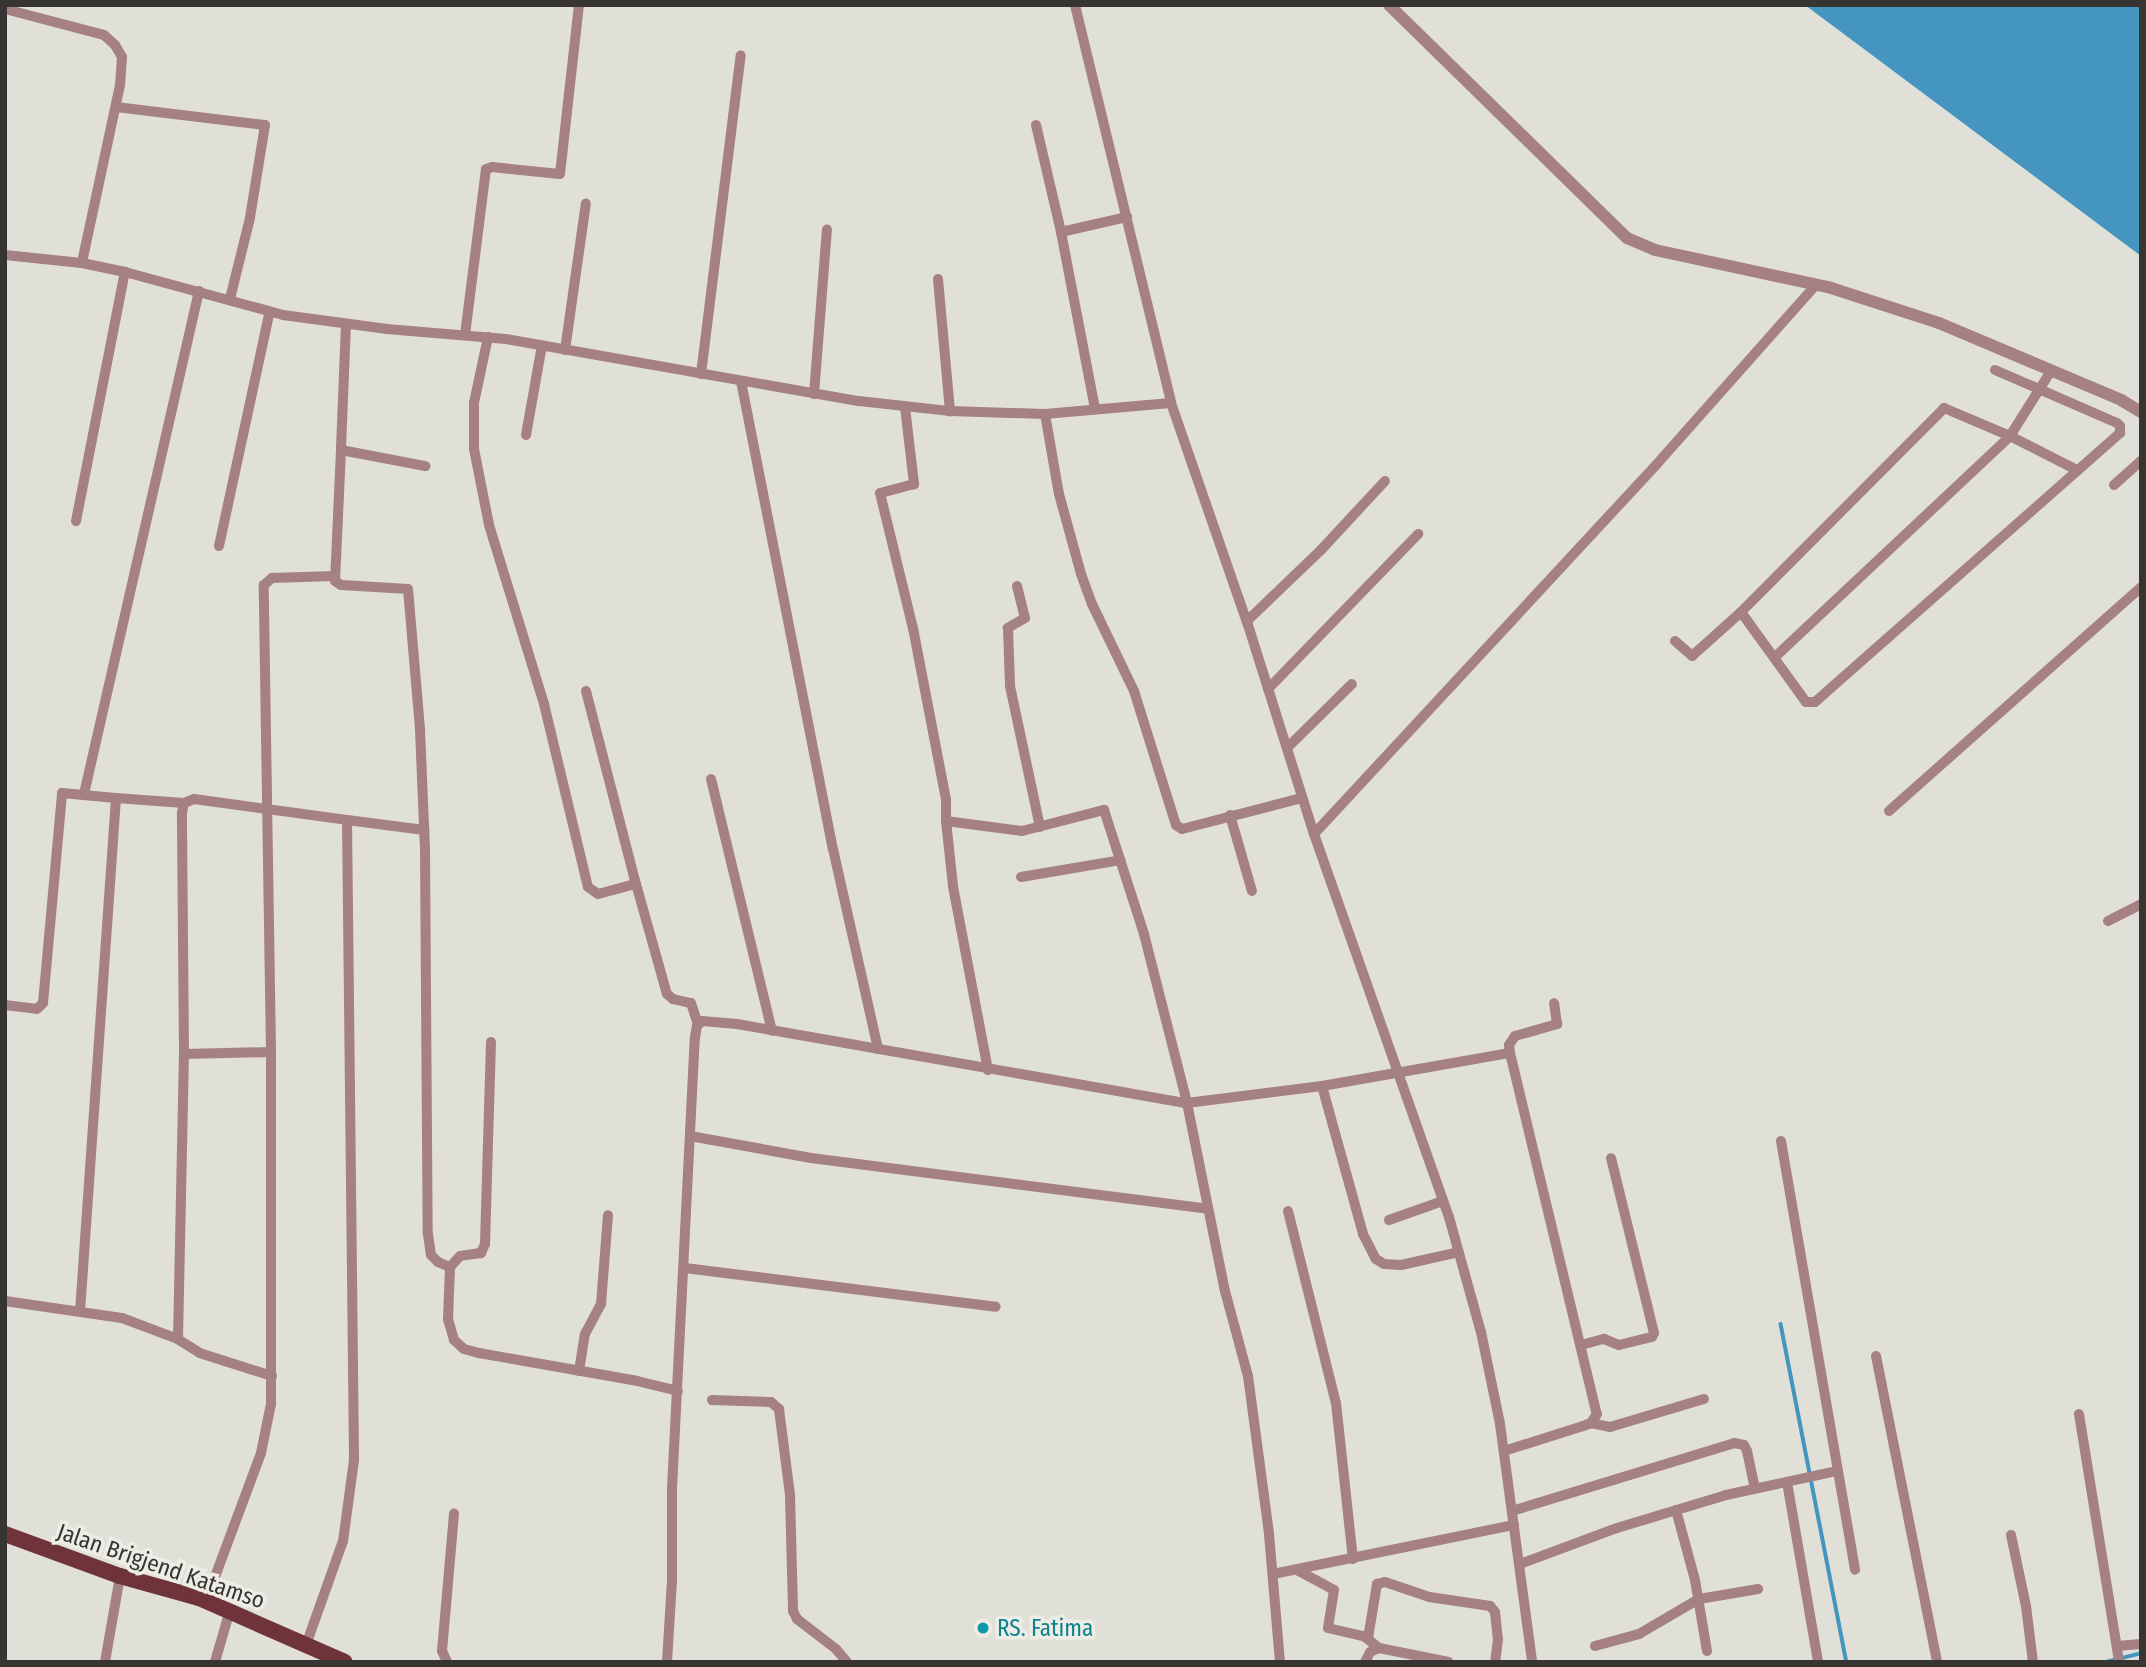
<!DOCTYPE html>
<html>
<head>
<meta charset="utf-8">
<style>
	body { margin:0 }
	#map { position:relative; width:2146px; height:1667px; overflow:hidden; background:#e0dfd8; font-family:"Fira Sans Condensed",sans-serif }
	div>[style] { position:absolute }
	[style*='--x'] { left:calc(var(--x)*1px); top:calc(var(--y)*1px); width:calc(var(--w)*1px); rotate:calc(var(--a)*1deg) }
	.water>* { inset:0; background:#4496c0 }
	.stream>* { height:3.5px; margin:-1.75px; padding:0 1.75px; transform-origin:1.75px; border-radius:1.75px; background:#4496c0 }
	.minor>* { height:10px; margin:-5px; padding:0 5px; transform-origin:5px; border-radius:5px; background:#a58183 }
	.tertiary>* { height:12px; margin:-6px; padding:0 6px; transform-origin:6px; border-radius:6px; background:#a58183 }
	.primary>* { height:16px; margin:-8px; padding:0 8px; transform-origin:8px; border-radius:8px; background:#6f333a }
	.dots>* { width:19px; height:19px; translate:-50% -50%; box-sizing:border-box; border:4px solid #edece5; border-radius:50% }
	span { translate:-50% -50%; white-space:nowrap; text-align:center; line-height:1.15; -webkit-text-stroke:7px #edece5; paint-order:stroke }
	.street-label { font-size:23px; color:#363532 }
	.culture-label { font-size:23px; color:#0d838f }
	.left { translate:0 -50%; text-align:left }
	.frame { position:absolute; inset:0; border:7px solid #363532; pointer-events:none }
</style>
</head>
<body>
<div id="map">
	<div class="water">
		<div style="clip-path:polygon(1805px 5px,2141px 5px,2141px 256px)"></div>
	</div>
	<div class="stream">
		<div style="--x:1781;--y:1324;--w:344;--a:79"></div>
		<div style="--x:2106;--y:1662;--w:36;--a:-14"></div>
	</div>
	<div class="minor">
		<div style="--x:1075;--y:5;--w:409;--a:76.4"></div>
		<div style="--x:1171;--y:403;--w:235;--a:70.9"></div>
		<div style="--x:1248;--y:625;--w:219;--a:72.5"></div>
		<div style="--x:1314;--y:834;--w:406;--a:70.6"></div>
		<div style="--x:1449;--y:1217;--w:119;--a:74.5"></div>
		<div style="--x:1481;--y:1332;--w:94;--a:78.3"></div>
		<div style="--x:1500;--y:1424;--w:240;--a:82.3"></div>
		<div style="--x:5;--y:9;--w:102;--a:14.7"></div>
		<div style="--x:104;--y:35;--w:15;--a:42"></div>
		<div style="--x:115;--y:45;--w:14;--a:60"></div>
		<div style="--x:122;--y:57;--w:28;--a:94"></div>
		<div style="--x:120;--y:85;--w:182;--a:102.1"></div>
		<div style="--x:116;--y:107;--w:150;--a:6.9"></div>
		<div style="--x:265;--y:125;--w:94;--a:99.2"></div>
		<div style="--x:250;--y:218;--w:83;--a:103.9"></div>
		<div style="--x:1036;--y:125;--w:110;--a:76.8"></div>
		<div style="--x:1061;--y:232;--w:180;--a:79.1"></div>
		<div style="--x:1061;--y:232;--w:68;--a:-12.8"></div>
		<div style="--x:5;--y:255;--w:77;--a:5.9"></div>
		<div style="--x:82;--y:263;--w:44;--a:11.8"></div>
		<div style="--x:125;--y:272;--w:164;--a:15.2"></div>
		<div style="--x:283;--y:315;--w:105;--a:7.7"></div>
		<div style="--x:387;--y:329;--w:119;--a:4.8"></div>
		<div style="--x:506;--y:339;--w:358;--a:10"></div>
		<div style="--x:859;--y:401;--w:92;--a:6.3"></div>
		<div style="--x:950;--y:411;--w:95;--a:1.8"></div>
		<div style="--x:1045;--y:414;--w:126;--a:-5"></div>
		<div style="--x:938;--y:279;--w:133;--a:84.8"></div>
		<div style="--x:346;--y:324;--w:126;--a:92.3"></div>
		<div style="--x:341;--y:450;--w:86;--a:10.8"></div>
		<div style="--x:465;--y:335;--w:167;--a:-82.8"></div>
		<div style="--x:486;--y:169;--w:6;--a:-18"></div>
		<div style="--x:492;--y:167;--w:68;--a:5.9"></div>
		<div style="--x:560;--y:174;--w:170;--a:-83.6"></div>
		<div style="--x:488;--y:337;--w:67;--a:102"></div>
		<div style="--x:474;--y:403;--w:46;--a:90"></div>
		<div style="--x:474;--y:449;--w:77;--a:78.8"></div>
		<div style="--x:489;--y:525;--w:187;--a:72.9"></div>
		<div style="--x:544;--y:704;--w:188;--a:76.5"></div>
		<div style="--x:588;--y:887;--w:12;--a:35"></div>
		<div style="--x:598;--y:894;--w:39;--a:-15"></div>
		<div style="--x:636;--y:884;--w:114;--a:74.3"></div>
		<div style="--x:667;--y:994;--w:8;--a:40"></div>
		<div style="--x:673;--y:999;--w:18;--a:13"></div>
		<div style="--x:691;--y:1003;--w:22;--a:72"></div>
		<div style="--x:565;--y:350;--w:148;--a:-81.9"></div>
		<div style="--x:701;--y:374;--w:321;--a:-82.9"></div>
		<div style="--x:741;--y:381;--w:477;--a:78.9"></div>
		<div style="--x:833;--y:849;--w:205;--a:77.3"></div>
		<div style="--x:814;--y:394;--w:165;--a:-85.5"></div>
		<div style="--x:905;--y:407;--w:78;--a:83.3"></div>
		<div style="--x:914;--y:484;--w:35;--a:165"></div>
		<div style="--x:880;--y:493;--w:139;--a:76.3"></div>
		<div style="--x:913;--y:628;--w:175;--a:79.1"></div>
		<div style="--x:946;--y:800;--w:21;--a:90"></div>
		<div style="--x:1045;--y:414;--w:81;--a:80.1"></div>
		<div style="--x:1059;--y:494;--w:83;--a:74.6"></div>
		<div style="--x:1081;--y:574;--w:32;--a:70"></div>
		<div style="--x:1092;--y:604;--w:97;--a:64.2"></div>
		<div style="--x:1134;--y:691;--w:140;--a:72.6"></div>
		<div style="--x:1176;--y:825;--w:7;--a:34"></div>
		<div style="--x:1182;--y:829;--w:124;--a:-14.5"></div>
		<div style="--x:526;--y:435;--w:91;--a:-79.9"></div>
		<div style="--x:341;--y:450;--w:131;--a:92.6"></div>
		<div style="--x:335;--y:581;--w:7;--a:34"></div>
		<div style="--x:341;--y:585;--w:67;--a:3.4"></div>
		<div style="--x:408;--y:589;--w:142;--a:85.1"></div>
		<div style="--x:420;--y:730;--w:120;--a:87.6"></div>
		<div style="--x:425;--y:850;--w:384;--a:89.6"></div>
		<div style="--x:428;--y:1234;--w:21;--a:82"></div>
		<div style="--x:431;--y:1255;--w:10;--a:45"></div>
		<div style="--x:438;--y:1262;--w:13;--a:23"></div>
		<div style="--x:2114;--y:485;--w:36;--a:-42"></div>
		<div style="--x:76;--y:521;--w:254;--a:-78.9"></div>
		<div style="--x:219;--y:546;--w:240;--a:-77.8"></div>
		<div style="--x:1017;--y:586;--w:33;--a:76"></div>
		<div style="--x:1025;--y:618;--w:20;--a:150"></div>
		<div style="--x:1008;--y:628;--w:58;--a:88"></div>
		<div style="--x:1010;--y:686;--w:144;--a:78"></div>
		<div style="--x:1741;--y:612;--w:111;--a:54.2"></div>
		<div style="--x:1806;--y:702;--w:9;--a:0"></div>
		<div style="--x:1815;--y:702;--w:407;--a:-41.4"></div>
		<div style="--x:2120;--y:433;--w:7;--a:-90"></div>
		<div style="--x:2120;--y:426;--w:4;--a:-135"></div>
		<div style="--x:2117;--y:423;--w:133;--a:-156.5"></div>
		<div style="--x:1247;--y:621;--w:103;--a:-43.8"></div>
		<div style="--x:1321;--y:550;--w:94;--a:-47.2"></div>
		<div style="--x:1675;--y:641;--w:23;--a:41"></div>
		<div style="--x:1692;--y:656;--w:66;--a:-41.9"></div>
		<div style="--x:1741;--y:612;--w:288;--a:-45.1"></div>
		<div style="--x:1944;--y:408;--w:72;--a:23"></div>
		<div style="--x:2010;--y:436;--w:75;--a:26.9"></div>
		<div style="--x:1775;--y:657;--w:323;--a:-43.2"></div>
		<div style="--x:2010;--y:436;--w:77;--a:-57.8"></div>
		<div style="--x:1268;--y:689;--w:216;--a:-45.9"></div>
		<div style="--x:586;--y:691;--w:199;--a:75.5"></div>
		<div style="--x:1287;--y:748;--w:91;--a:-44.6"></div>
		<div style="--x:711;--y:779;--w:259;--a:76.4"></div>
		<div style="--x:84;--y:794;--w:516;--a:-77.12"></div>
		<div style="--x:116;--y:798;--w:68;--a:4.2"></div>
		<div style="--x:1889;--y:811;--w:337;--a:-41.6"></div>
		<div style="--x:1230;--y:815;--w:79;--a:73.9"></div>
		<div style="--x:347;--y:820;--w:78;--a:7.4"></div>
		<div style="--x:1314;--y:834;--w:503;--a:-47.17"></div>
		<div style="--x:1656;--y:465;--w:241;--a:-48.4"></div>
		<div style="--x:1021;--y:877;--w:101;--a:-9.6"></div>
		<div style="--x:2108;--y:921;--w:37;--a:-27"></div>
		<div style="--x:5;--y:1005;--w:32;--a:7"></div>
		<div style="--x:37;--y:1009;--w:8;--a:-45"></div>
		<div style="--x:43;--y:1003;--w:211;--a:-84.8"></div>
		<div style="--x:62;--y:793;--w:54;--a:5.3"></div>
		<div style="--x:116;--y:798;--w:514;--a:94.01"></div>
		<div style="--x:491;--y:1042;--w:202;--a:91.7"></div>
		<div style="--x:485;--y:1244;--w:10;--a:114"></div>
		<div style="--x:481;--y:1253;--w:21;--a:172"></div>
		<div style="--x:460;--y:1256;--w:15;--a:132"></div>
		<div style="--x:450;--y:1267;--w:52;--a:92.2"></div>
		<div style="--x:448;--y:1319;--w:22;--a:74"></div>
		<div style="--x:454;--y:1340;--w:13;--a:42"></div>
		<div style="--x:464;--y:1349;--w:16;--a:15"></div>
		<div style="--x:479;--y:1353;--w:160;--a:10"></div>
		<div style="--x:637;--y:1381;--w:42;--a:13.7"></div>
		<div style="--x:1510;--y:1053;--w:8;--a:-97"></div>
		<div style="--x:1509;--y:1045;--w:11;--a:-56"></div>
		<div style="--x:1515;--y:1036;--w:44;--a:-15.9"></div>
		<div style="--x:1557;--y:1024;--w:21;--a:-98"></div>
		<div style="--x:184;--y:1054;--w:87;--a:-1.3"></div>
		<div style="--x:988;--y:1070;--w:187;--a:-100.8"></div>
		<div style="--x:953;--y:886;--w:65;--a:-96.1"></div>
		<div style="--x:946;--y:821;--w:77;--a:7.5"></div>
		<div style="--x:1022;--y:831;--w:85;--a:-14.4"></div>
		<div style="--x:1104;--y:810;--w:130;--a:72.1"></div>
		<div style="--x:1144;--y:934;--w:174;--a:75.7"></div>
		<div style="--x:1187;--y:1103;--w:192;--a:78.6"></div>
		<div style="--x:1225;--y:1291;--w:88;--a:74.9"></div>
		<div style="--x:1248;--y:1376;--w:159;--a:82.4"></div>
		<div style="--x:1269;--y:1534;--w:128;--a:85.1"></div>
		<div style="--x:1322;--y:1086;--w:154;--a:74.5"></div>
		<div style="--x:1363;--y:1234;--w:28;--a:63"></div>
		<div style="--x:1376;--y:1259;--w:9;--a:32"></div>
		<div style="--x:1384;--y:1264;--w:17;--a:3"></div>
		<div style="--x:1401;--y:1265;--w:59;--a:-12.6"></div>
		<div style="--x:690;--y:1136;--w:123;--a:10.3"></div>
		<div style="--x:811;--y:1158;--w:400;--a:7.3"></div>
		<div style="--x:1781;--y:1141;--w:435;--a:80.2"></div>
		<div style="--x:1288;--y:1211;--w:198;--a:76"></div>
		<div style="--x:1336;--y:1403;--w:157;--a:83.8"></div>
		<div style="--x:1389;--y:1220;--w:57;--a:-19.4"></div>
		<div style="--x:685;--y:1268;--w:313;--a:7.1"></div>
		<div style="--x:5;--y:1301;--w:118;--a:8.3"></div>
		<div style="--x:122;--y:1318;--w:60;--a:20.6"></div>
		<div style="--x:1581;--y:1345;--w:24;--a:-15"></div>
		<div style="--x:1604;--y:1339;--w:16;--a:22"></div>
		<div style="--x:1619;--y:1345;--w:34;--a:-14"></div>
		<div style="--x:1652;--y:1337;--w:4;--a:-63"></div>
		<div style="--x:1654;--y:1333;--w:180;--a:-103.8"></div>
		<div style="--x:1876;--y:1356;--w:312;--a:78.7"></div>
		<div style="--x:579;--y:1371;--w:37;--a:-81"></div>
		<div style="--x:585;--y:1334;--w:34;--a:-62"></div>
		<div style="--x:601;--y:1304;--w:89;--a:-85.5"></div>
		<div style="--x:272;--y:1376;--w:76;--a:-162.3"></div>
		<div style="--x:200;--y:1353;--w:26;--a:-148"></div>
		<div style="--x:178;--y:1339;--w:285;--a:-88.8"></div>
		<div style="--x:184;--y:1054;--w:241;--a:-90.5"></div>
		<div style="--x:182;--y:813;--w:10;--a:-79"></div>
		<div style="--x:184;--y:803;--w:11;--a:-22"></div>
		<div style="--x:194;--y:799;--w:154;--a:7.8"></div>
		<div style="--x:347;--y:820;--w:640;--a:89.37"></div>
		<div style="--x:354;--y:1460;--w:82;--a:97.7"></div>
		<div style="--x:343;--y:1541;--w:110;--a:109.6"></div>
		<div style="--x:712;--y:1400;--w:59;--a:1.9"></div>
		<div style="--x:771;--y:1402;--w:11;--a:41"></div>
		<div style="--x:779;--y:1409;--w:87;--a:82.7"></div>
		<div style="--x:790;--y:1495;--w:116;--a:88.5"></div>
		<div style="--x:793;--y:1611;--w:9;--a:63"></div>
		<div style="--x:797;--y:1619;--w:49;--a:37.6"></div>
		<div style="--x:836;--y:1649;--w:17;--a:50"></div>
		<div style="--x:2079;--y:1414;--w:251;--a:80.8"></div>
		<div style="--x:1591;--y:1423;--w:19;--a:12"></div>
		<div style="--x:1610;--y:1427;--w:98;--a:-16.6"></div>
		<div style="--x:1787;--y:1482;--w:183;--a:80.2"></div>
		<div style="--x:1676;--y:1510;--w:73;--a:74.8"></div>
		<div style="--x:1695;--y:1580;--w:72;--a:80.4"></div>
		<div style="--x:1512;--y:1511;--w:232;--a:-17"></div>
		<div style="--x:1734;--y:1443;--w:10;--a:11"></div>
		<div style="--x:1744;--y:1445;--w:7;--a:63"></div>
		<div style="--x:1747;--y:1451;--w:38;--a:78"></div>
		<div style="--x:2011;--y:1535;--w:73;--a:78.1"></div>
		<div style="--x:2026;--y:1606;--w:56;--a:82.9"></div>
		<div style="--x:1520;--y:1564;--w:103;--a:-20.4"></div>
		<div style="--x:1617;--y:1528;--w:114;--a:-16.8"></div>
		<div style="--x:1726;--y:1495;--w:114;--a:-12.2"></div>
		<div style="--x:1297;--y:1570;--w:42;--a:28.4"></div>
		<div style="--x:1334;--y:1590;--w:38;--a:99"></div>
		<div style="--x:1328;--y:1628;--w:37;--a:13"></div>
		<div style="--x:1364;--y:1636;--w:19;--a:39"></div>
		<div style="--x:1273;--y:1574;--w:246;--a:-11.5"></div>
		<div style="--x:206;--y:1601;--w:158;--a:-69.6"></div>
		<div style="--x:261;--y:1453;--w:50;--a:-78.5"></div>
		<div style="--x:271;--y:1404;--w:352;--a:-90"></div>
		<div style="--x:271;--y:1052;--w:467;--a:-90.9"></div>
		<div style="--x:264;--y:585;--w:11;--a:-41"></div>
		<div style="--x:272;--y:578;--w:62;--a:-1.8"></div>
		<div style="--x:1368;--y:1638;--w:55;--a:-80.5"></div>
		<div style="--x:1377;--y:1584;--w:8;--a:-14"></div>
		<div style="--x:1385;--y:1582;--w:46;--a:18.8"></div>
		<div style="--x:1429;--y:1597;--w:62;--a:8.4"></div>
		<div style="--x:1490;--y:1606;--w:8;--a:50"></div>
		<div style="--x:1495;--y:1612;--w:27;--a:84"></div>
		<div style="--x:1498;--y:1639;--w:23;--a:97"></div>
		<div style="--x:1595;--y:1646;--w:46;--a:-15.3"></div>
		<div style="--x:1639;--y:1634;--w:69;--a:-30.3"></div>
		<div style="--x:1699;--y:1599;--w:60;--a:-9.6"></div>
		<div style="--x:2117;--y:1646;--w:24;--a:-5"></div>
		<div style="--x:105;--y:1662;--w:87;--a:-80.1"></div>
		<div style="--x:215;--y:1662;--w:54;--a:-73.9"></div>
		<div style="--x:447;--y:1662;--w:12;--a:-114"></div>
		<div style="--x:442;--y:1651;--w:138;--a:-85"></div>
		<div style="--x:667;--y:1662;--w:81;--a:-86.5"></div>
		<div style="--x:672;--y:1581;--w:93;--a:-90"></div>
		<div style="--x:672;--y:1488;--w:451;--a:-87.1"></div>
		<div style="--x:695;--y:1038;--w:12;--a:-81"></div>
		<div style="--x:697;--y:1026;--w:7;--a:-45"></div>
		<div style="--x:702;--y:1021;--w:35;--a:5"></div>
		<div style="--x:737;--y:1024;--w:457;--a:10"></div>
		<div style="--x:1187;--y:1103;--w:136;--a:-7.2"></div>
		<div style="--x:1322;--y:1086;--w:191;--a:-10"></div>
		<div style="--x:1510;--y:1053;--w:371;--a:76.5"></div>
		<div style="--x:1597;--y:1414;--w:11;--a:124"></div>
		<div style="--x:1591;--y:1423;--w:9;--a:159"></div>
		<div style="--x:1583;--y:1426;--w:83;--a:162.4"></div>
		<div style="--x:1365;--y:1662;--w:11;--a:-63"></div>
		<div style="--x:1370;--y:1652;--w:10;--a:-24"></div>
		<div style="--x:1379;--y:1648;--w:71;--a:11.3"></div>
	</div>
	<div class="tertiary">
		<div style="--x:1389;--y:5;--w:333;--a:44.4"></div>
		<div style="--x:1627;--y:238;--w:30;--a:23"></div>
		<div style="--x:1655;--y:250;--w:177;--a:12.1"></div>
		<div style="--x:1828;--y:287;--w:117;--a:18"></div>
		<div style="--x:1939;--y:323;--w:198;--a:22.9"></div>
		<div style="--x:2121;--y:400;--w:23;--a:31"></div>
	</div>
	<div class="primary">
		<div style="--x:5;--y:1534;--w:122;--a:20.1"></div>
		<div style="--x:120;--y:1576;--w:82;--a:15.6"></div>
		<div style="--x:199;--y:1598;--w:159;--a:23.7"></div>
	</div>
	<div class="dots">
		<div style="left:983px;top:1628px;background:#0f9aa8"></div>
	</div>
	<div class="street-label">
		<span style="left:161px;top:1566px;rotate:19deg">Jalan Brigjend Katamso</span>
	</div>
	<div class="culture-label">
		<span class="left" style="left:997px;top:1628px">RS. Fatima</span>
	</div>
	<div class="frame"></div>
</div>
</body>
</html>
